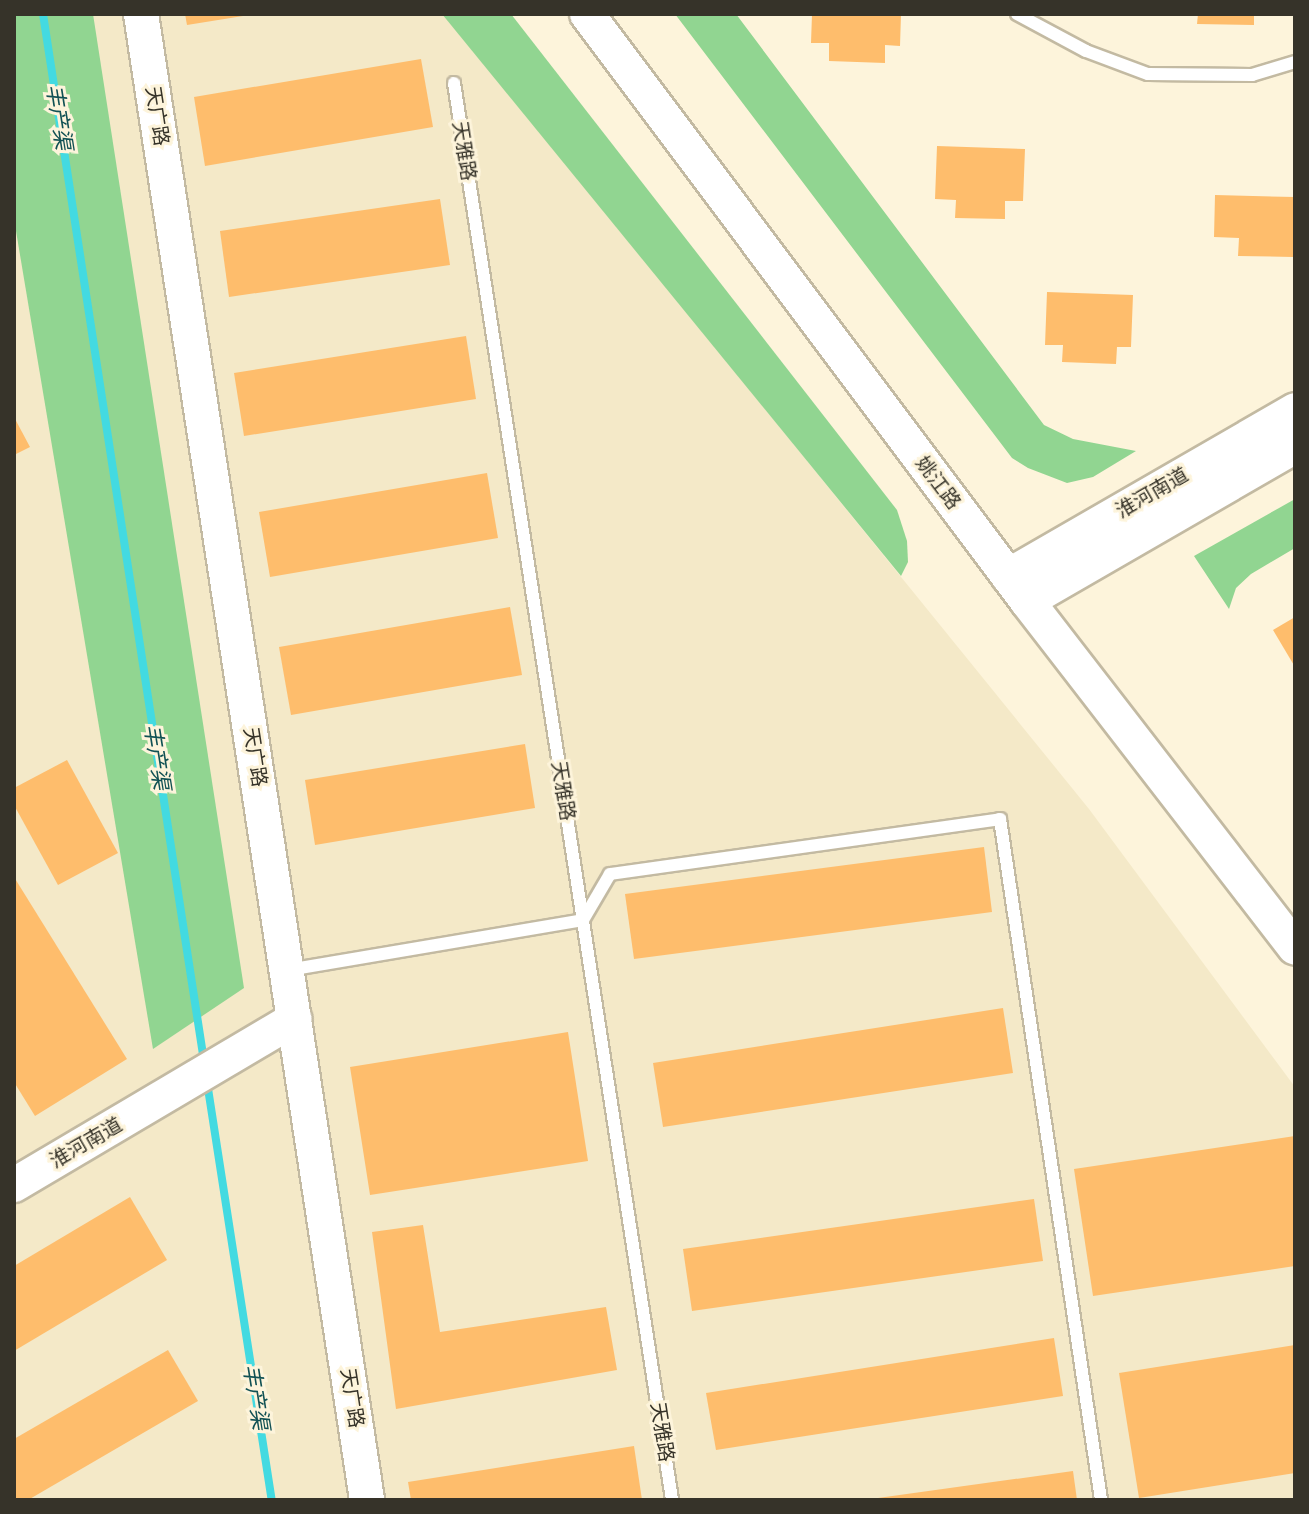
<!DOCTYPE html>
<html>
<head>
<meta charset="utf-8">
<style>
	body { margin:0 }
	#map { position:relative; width:1309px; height:1514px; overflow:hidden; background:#fdf4db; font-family:Inter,"Noto Sans SC",sans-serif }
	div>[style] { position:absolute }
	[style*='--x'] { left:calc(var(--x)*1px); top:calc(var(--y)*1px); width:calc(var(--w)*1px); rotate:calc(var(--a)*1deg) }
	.built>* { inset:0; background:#f4e9c8 }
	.green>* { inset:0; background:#91d591 }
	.stream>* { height:8px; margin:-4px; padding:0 4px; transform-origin:4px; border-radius:4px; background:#43dae1 }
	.building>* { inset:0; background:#febd6c }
	.roads { filter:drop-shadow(2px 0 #c3baa2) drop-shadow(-2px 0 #c3baa2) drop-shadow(0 2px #c3baa2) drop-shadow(0 -2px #c3baa2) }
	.lane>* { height:12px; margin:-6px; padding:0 6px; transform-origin:6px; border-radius:6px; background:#fff }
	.secondary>* { height:34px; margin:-17px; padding:0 17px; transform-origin:17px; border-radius:17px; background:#fff }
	span { translate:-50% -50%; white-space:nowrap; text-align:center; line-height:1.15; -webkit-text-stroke:6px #fdf4db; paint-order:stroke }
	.street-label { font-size:20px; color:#363329 }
	.water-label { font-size:22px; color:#115154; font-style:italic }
	.frame { position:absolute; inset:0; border:16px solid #363329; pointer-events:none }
</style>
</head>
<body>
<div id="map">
	<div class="built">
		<div style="clip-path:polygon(14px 14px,445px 14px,1089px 809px,1295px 1087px,1295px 1500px,14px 1500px)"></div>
	</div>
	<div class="green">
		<div style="clip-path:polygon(14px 14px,93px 14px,244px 988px,153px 1049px,14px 219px)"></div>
		<div style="clip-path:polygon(442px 14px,511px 14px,897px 510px,907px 541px,908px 562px,901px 576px)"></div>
		<div style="clip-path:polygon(675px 14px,736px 14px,1044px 425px,1073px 439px,1136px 451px,1093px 477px,1067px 483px,1028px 468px,1012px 458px)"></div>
		<div style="clip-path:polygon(1295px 499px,1295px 548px,1251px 574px,1236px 588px,1229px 609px,1194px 556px)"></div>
	</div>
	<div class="stream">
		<div style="--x:43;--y:14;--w:1059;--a:81.26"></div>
		<div style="--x:207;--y:1082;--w:423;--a:81.2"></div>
	</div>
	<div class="building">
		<div style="clip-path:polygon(185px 14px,242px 14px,243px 16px,187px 25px)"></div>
		<div style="clip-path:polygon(812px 14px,901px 14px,900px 46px,885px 45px,885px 63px,829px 61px,829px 43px,811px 43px)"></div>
		<div style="clip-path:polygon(1198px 14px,1254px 14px,1254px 25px,1197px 24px)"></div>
		<div style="clip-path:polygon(421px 59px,433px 127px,205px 166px,194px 97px)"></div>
		<div style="clip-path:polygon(937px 146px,1025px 149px,1023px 201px,1005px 201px,1005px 219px,955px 218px,956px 200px,935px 199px)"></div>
		<div style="clip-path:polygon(1215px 195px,1295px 197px,1293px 257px,1238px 256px,1239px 238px,1214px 237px)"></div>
		<div style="clip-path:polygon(440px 199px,450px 265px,229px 297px,220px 231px)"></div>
		<div style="clip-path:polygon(1047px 292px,1133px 295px,1131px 347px,1117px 347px,1116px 364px,1062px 362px,1063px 345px,1045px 345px)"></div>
		<div style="clip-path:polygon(466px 336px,476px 399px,244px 436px,234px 373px)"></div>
		<div style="clip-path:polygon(14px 417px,30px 447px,14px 455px)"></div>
		<div style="clip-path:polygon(487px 473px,498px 538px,270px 577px,259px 512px)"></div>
		<div style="clip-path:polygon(510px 607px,522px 675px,291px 715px,279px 647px)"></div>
		<div style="clip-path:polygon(1295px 617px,1295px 667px,1273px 630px)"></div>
		<div style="clip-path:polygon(525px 744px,535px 808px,315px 845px,305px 780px)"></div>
		<div style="clip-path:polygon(67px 760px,118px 853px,58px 885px,14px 805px,14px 788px)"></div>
		<div style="clip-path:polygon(984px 847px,992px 912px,634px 959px,625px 894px)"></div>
		<div style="clip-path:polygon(14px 877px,127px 1059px,35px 1116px,14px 1082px)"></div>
		<div style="clip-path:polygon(1003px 1008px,1013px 1073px,663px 1127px,653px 1063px)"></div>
		<div style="clip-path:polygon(568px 1032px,588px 1161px,370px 1195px,350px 1067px)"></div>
		<div style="clip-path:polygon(1295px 1136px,1295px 1266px,1093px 1296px,1074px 1169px)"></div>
		<div style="clip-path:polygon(130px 1197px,167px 1260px,14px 1351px,14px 1266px)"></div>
		<div style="clip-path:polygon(1034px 1199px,1043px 1261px,692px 1311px,683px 1249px)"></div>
		<div style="clip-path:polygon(423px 1225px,440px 1332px,606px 1307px,617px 1370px,396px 1409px,372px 1232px)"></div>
		<div style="clip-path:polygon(1054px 1338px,1063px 1396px,716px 1450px,706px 1393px)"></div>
		<div style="clip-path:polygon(1295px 1345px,1295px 1473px,1139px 1498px,1119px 1373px)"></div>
		<div style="clip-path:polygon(168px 1350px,198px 1401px,28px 1500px,14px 1500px,14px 1439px)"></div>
		<div style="clip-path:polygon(634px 1446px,642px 1500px,411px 1500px,408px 1482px)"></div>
		<div style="clip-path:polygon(1073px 1471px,1077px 1500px,878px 1500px,878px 1498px)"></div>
	</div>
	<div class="roads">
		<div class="lane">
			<div style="--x:1017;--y:14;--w:78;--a:28.2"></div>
			<div style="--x:1086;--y:51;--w:66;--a:20.4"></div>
			<div style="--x:1148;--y:74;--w:104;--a:0.6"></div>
			<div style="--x:1252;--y:75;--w:45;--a:-16.8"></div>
			<div style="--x:454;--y:83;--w:1434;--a:81.25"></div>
			<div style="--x:288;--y:970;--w:299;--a:-9.6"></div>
			<div style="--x:583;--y:920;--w:53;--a:-59.6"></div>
			<div style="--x:610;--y:874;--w:394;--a:-8"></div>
			<div style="--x:1000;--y:819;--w:688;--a:81.56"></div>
		</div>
		<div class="secondary">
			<div style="--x:141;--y:14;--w:1503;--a:81.35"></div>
			<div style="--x:587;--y:14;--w:734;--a:53.15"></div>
			<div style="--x:1027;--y:601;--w:438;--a:52.3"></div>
			<div style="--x:1008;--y:576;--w:332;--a:-30"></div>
			<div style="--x:1027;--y:601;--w:310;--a:-30"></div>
			<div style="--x:14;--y:1185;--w:326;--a:-30.6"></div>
		</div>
	</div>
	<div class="street-label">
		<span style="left:157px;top:116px;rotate:81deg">天广路</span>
		<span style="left:464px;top:151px;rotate:81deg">天雅路</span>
		<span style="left:938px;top:483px;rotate:53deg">姚江路</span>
		<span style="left:1152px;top:493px;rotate:-30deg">淮河南道</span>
		<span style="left:255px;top:757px;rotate:81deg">天广路</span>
		<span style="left:563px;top:791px;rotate:81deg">天雅路</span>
		<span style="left:86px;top:1143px;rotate:-30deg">淮河南道</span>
		<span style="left:352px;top:1398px;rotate:81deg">天广路</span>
		<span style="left:662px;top:1432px;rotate:81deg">天雅路</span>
	</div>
	<div class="water-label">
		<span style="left:59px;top:117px;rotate:81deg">丰产渠</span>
		<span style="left:157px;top:757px;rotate:81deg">丰产渠</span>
		<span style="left:256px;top:1397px;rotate:81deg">丰产渠</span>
	</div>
	<div class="frame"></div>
</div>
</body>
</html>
